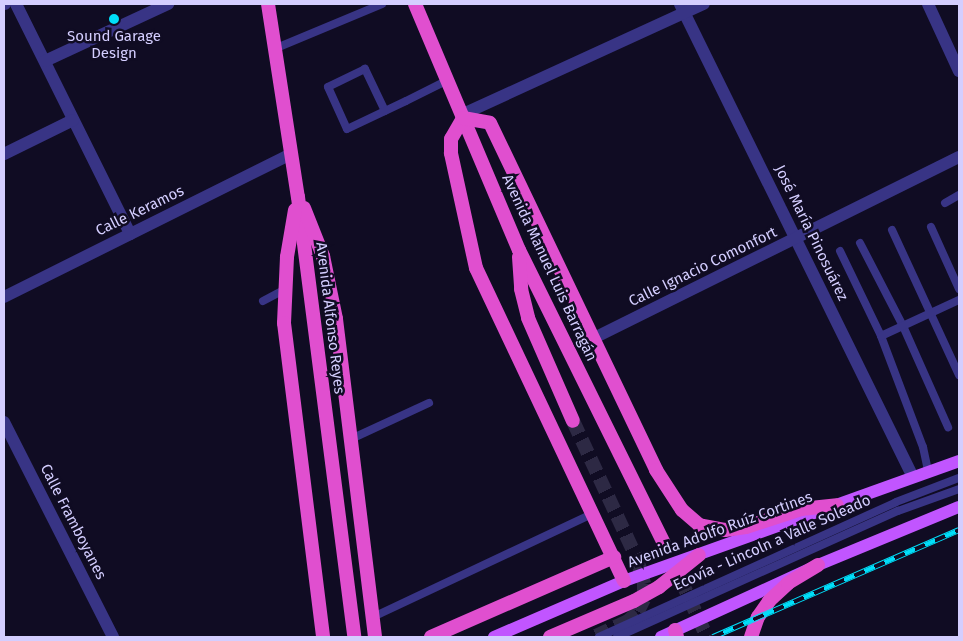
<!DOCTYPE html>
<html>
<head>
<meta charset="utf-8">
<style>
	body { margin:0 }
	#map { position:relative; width:963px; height:641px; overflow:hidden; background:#100c23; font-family:"Fira Sans",sans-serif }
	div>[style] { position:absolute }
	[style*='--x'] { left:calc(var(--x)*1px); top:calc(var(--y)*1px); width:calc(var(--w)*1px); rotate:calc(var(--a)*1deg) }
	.trunk-tunnel>* { height:14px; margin-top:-7px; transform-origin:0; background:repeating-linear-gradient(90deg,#2d2944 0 14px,transparent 0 21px) }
	.service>* { height:8px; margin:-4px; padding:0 4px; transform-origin:4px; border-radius:4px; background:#383485 }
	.minor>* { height:12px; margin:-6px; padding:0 6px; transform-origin:6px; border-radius:6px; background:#383485 }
	.primary>* { height:12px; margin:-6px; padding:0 6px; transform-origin:6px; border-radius:6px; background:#c155ff }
	.trunk>* { height:14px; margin:-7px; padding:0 7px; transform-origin:7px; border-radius:7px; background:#e04fcf }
	.rail>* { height:5.5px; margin-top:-2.75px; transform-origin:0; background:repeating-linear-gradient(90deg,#100c23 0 11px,#00def9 0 22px); box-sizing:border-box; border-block:1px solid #00def9 }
	.service-bridge>* { height:8px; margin:-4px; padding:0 4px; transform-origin:4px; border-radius:4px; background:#383485 }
	.dots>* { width:14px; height:14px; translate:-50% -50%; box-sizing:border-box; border:2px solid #100c23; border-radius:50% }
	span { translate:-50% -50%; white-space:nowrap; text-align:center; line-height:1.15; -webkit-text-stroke:5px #100c23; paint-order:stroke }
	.poi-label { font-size:15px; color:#d4ceff }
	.street-label { font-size:15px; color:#d4ceff }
	.frame { position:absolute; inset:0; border:5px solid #d4ceff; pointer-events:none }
</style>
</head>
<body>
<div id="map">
	<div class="trunk-tunnel">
		<div style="--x:573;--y:421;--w:152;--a:65.1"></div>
		<div style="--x:637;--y:559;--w:26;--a:74"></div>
		<div style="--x:644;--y:584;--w:15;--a:90"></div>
		<div style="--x:644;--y:599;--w:16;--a:117"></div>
		<div style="--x:637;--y:613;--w:12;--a:138"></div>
		<div style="--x:628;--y:621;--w:38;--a:155"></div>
		<div style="--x:663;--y:541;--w:106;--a:65.4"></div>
	</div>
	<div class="service">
		<div style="--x:274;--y:49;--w:117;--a:-22.6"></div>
		<div style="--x:385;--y:111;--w:47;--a:-115.5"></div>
		<div style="--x:365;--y:69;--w:41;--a:154.1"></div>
		<div style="--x:328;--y:87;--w:46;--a:65.7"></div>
		<div style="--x:347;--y:129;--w:65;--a:-25.4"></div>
		<div style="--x:406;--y:101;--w:45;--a:-26.6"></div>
		<div style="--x:945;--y:203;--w:16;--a:-30"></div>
		<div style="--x:931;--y:227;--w:68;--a:65.7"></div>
		<div style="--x:892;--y:230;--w:160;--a:65.2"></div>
		<div style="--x:860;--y:243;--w:93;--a:62.6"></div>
		<div style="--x:903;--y:326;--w:111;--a:66"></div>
		<div style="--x:840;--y:251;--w:94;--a:64.2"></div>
		<div style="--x:881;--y:336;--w:119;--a:69.3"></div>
		<div style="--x:923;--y:447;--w:25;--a:78"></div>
		<div style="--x:263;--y:301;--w:24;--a:-28"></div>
		<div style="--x:881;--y:336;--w:86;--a:-24.8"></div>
		<div style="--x:351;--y:439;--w:86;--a:-24.8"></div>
		<div style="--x:896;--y:502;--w:67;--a:-20.9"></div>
		<div style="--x:898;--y:511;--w:65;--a:-19.8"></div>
		<div style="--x:373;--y:617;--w:244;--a:-25.2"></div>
	</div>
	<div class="minor">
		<div style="--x:4;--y:4;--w:1;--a:0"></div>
		<div style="--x:16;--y:4;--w:257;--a:63.6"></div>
		<div style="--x:680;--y:4;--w:527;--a:63.78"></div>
		<div style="--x:928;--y:4;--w:74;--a:65.2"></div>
		<div style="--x:45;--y:61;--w:136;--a:-24.9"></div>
		<div style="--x:461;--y:115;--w:267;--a:-24.6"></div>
		<div style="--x:4;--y:154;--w:77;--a:-26.2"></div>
		<div style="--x:4;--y:297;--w:321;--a:-26.5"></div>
		<div style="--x:594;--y:338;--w:407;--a:-26.4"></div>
		<div style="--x:4;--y:422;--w:241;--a:63.1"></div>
	</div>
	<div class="primary">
		<div style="--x:494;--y:637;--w:142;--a:-23.3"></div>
		<div style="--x:624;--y:581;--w:356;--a:-19.7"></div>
		<div style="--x:661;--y:637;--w:173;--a:-24.6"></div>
		<div style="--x:818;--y:565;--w:152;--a:-22.4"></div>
	</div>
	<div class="trunk">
		<div style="--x:268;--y:4;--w:195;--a:81.2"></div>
		<div style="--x:298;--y:197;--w:444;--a:82.7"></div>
		<div style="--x:415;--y:4;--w:267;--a:67.1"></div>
		<div style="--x:519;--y:250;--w:325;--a:63.7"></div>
		<div style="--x:304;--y:208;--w:52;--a:68.4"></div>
		<div style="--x:323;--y:256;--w:64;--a:78.3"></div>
		<div style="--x:336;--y:319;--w:320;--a:83"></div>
		<div style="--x:295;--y:210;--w:48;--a:99.7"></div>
		<div style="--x:287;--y:257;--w:66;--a:92.6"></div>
		<div style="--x:284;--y:323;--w:316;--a:82.9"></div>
		<div style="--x:519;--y:257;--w:32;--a:86"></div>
		<div style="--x:521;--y:289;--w:30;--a:76"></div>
		<div style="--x:528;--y:318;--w:112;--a:66.4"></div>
		<div style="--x:624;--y:581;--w:346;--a:-115.3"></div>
		<div style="--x:476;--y:268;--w:118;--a:-102.3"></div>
		<div style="--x:451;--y:153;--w:14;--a:-90"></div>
		<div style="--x:451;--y:139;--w:24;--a:-60"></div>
		<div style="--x:463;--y:118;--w:27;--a:10"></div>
		<div style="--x:490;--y:123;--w:385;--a:64.4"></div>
		<div style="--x:656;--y:470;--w:48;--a:57"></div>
		<div style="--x:682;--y:510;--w:23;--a:41"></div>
		<div style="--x:699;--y:525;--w:26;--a:11"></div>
		<div style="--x:725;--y:530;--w:21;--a:-8"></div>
		<div style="--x:746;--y:527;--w:58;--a:-18.1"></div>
		<div style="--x:801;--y:509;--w:36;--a:-6"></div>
		<div style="--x:675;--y:630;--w:7;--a:74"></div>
		<div style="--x:431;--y:637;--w:200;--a:-23.6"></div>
		<div style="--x:550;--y:637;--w:91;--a:-23.2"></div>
		<div style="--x:634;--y:601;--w:29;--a:-29"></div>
		<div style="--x:659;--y:587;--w:51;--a:-38.7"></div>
		<div style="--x:751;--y:637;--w:21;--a:-71"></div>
		<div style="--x:758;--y:617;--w:19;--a:-55"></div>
		<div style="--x:769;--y:601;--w:26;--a:-43"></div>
		<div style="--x:788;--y:583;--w:35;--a:-31"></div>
	</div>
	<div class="rail">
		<div style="--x:713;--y:637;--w:268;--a:-23.5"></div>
	</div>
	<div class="service-bridge">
		<div style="--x:599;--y:637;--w:326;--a:-24.4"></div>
		<div style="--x:617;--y:637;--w:308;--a:-24.2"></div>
	</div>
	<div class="dots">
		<div style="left:114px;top:19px;background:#00def9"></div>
	</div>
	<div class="poi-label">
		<span style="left:114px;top:45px">Sound Garage<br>Design</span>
	</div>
	<div class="street-label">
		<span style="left:140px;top:211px;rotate:-26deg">Calle Keramos</span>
		<span style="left:811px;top:233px;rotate:64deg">José María Pinosuárez</span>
		<span style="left:703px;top:267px;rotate:-26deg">Calle Ignacio Comonfort</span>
		<span style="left:549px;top:268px;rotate:65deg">Avenida Manuel Luis Barragán</span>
		<span style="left:330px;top:318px;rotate:83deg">Avenida Alfonso Reyes</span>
		<span style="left:73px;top:522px;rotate:63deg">Calle Framboyanes</span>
		<span style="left:720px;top:530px;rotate:-20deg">Avenida Adolfo Ruíz Cortines</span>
		<span style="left:772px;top:543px;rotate:-24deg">Ecovía - Lincoln a Valle Soleado</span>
	</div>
	<div class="frame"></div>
</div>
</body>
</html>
